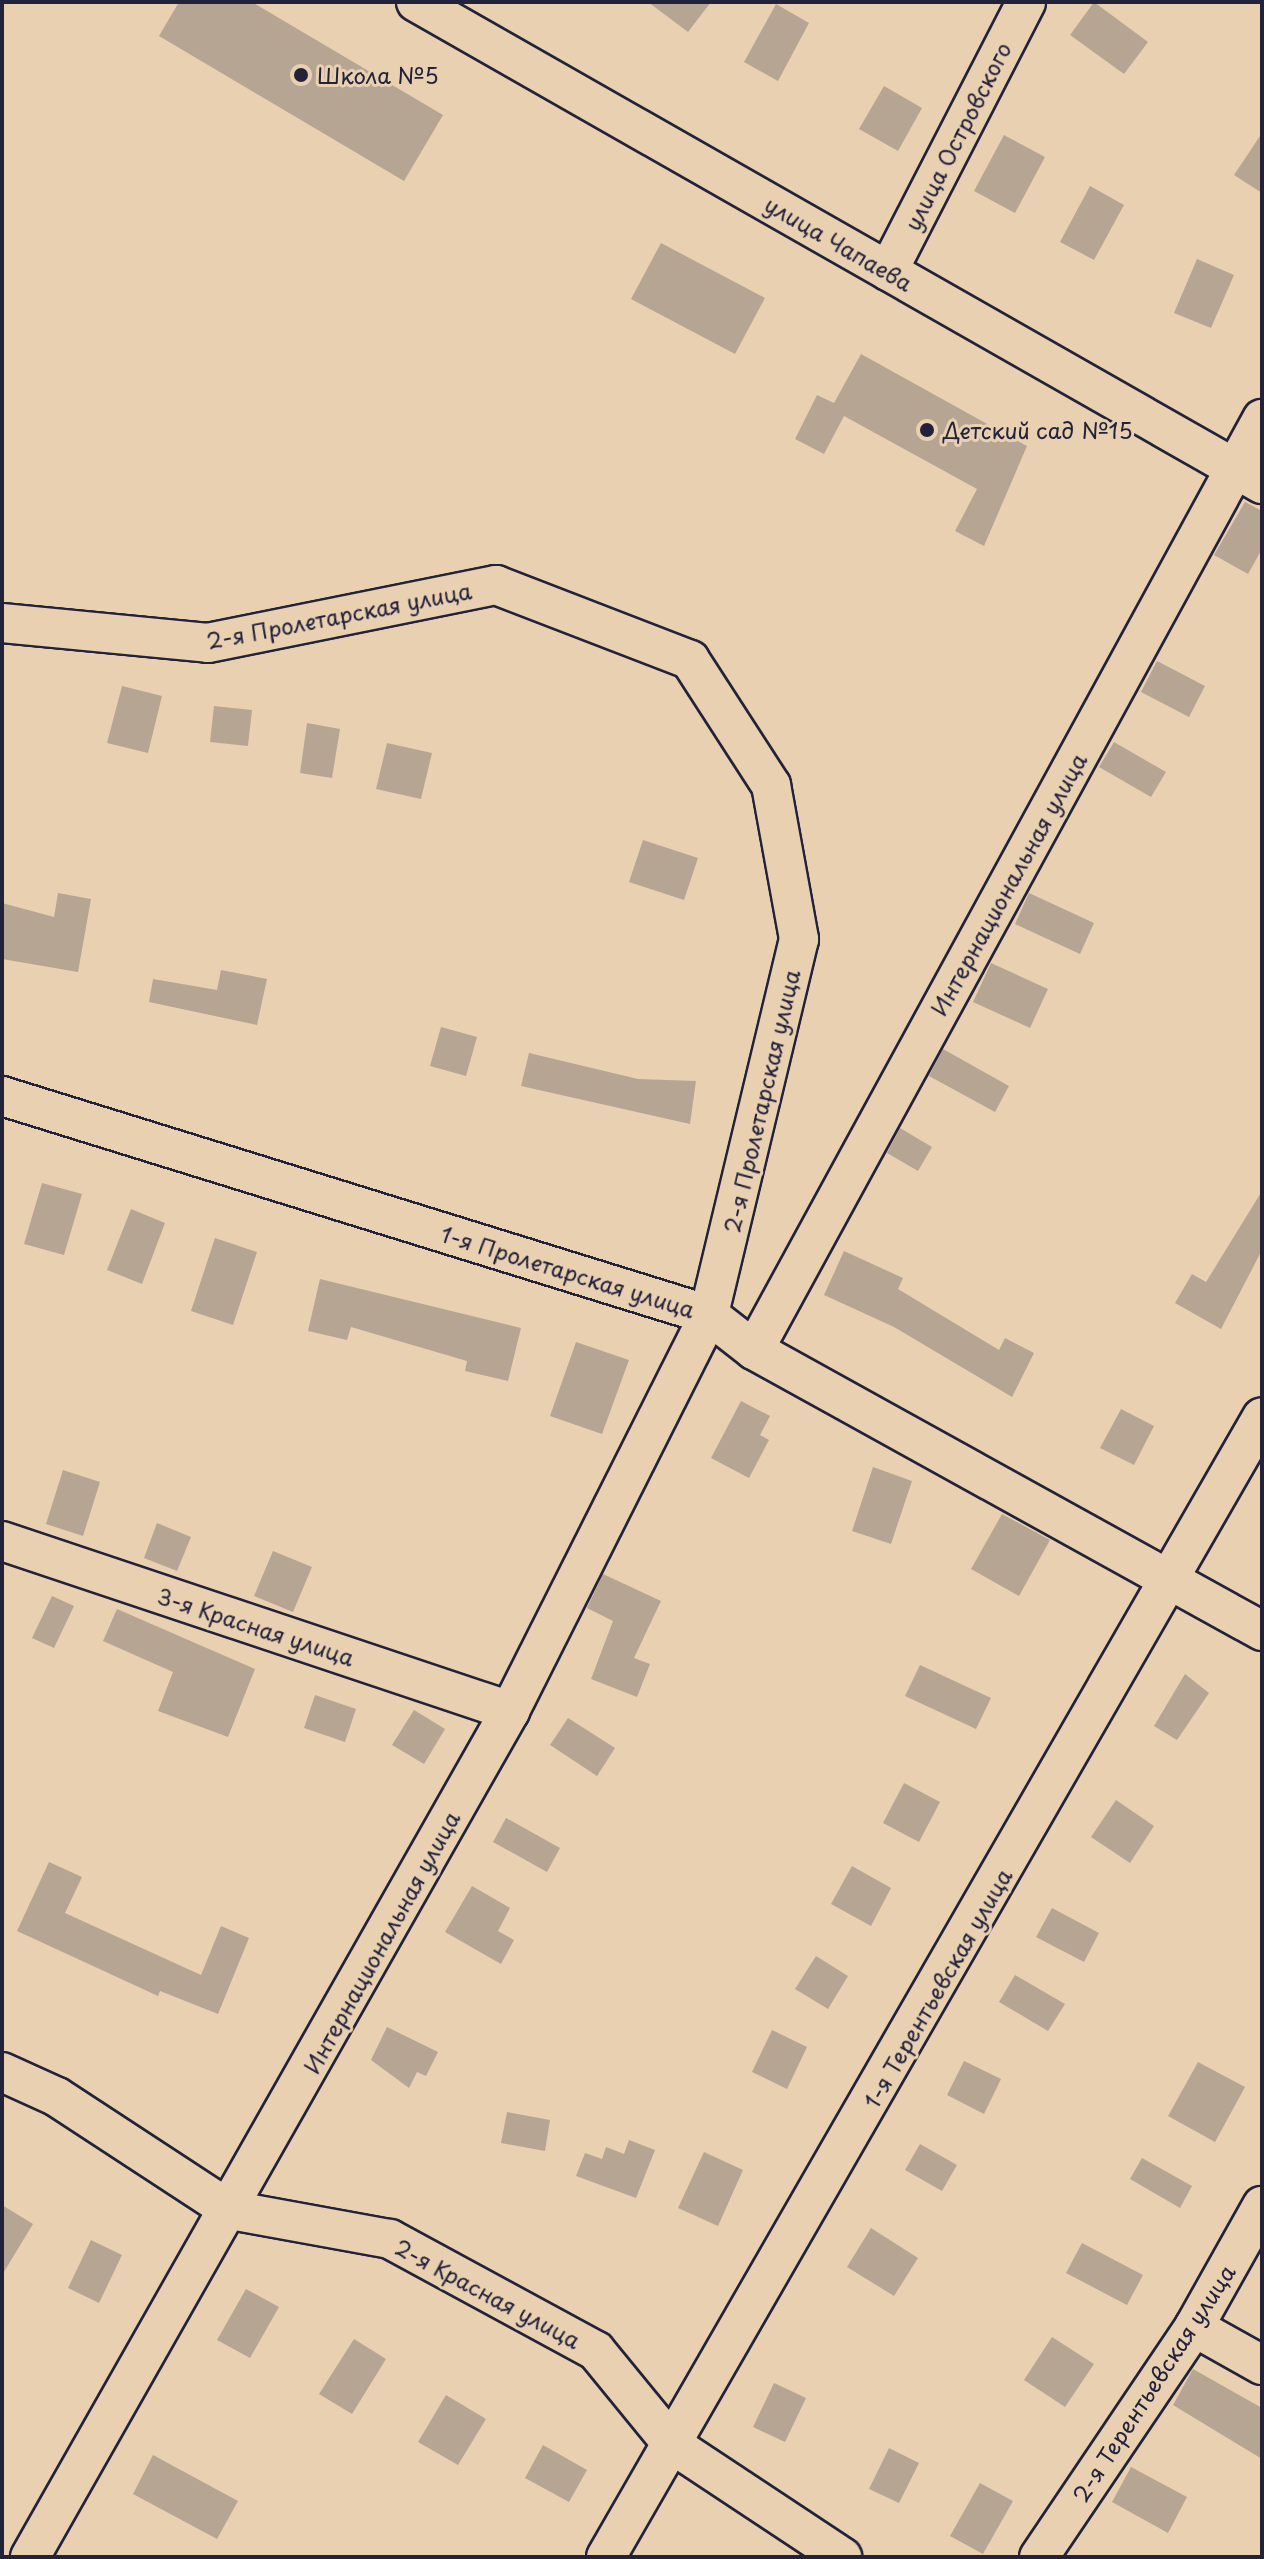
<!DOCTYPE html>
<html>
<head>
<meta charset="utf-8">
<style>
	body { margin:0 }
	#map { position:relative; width:1264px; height:2559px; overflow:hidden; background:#e9d0b1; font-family:"Playpen Sans",sans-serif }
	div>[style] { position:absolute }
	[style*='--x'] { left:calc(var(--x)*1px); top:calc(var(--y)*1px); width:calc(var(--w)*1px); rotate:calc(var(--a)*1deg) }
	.building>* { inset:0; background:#b7a593 }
	.roads { filter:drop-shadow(2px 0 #22223b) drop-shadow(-2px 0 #22223b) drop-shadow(0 2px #22223b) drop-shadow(0 -2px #22223b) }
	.minor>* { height:38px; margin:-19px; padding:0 19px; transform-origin:19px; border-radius:19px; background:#e9d0b1 }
	.dots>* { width:22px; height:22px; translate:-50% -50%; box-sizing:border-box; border:4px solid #e9d0b1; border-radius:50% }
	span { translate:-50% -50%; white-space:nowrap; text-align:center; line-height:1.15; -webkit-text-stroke:6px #e9d0b1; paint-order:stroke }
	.poi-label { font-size:22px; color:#22223b }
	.left { translate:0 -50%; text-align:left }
	.street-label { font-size:22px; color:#22223b }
	.frame { position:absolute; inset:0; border:4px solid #22223b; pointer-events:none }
</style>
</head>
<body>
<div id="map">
	<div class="building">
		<div style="clip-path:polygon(179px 2px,252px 2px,443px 115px,404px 181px,159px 36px)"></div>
		<div style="clip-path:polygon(648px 2px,711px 2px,688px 32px)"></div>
		<div style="clip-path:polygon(1094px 2px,1148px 42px,1124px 74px,1070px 35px)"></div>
		<div style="clip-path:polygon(776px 4px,809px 23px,778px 81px,744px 62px)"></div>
		<div style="clip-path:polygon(884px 86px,922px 108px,898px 151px,859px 129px)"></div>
		<div style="clip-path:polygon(1262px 133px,1262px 193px,1234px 175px)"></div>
		<div style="clip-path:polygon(1004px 135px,1045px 157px,1015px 213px,974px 191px)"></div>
		<div style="clip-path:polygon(1090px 186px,1124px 205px,1094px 260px,1060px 242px)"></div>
		<div style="clip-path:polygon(661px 243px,765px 298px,735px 354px,631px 299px)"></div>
		<div style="clip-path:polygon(1197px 259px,1234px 275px,1211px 328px,1174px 313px)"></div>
		<div style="clip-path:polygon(861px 354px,1027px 446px,984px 546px,955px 531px,977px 489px,844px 416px,824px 454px,795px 439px,817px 395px,834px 403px)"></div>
		<div style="clip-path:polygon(1245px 502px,1262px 511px,1262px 549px,1248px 574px,1214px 555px)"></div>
		<div style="clip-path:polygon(1157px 661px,1205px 686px,1189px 717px,1141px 692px)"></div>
		<div style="clip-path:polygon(122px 686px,162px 696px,148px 753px,107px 743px)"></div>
		<div style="clip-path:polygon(214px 706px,252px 710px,248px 746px,210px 742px)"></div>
		<div style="clip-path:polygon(307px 723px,340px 729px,332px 778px,300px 773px)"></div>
		<div style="clip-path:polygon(1114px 742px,1166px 772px,1151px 797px,1099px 767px)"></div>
		<div style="clip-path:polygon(387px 743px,432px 753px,421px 799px,376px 789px)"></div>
		<div style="clip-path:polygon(643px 840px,698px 858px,684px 900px,629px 882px)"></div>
		<div style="clip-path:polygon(58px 893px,91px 899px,78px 972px,2px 959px,2px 903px,54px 917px)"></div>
		<div style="clip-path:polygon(1029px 893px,1094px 923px,1080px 954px,1015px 924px)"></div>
		<div style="clip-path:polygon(991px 963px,1048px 989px,1030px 1028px,973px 1002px)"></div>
		<div style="clip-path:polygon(221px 970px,267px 979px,257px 1025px,149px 1002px,153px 979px,217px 990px)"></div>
		<div style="clip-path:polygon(441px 1027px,477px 1037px,466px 1076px,430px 1066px)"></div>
		<div style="clip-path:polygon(943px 1049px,1009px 1086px,995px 1112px,929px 1076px)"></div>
		<div style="clip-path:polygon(529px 1053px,638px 1079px,696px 1081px,690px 1124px,521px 1086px)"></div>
		<div style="clip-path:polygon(900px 1128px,932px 1147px,918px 1171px,887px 1153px)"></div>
		<div style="clip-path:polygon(42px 1183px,82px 1194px,64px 1255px,24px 1244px)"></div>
		<div style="clip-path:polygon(1262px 1191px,1262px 1250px,1221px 1329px,1175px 1303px,1192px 1274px,1206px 1282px)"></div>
		<div style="clip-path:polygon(131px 1209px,165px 1223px,142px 1284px,107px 1270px)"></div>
		<div style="clip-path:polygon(215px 1238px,257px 1252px,233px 1325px,191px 1311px)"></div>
		<div style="clip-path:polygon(844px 1251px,903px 1278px,898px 1289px,999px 1350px,1005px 1338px,1034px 1353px,1012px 1397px,894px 1327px,824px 1295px)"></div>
		<div style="clip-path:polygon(320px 1279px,521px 1328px,508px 1381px,465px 1371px,467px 1361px,351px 1327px,347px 1340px,308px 1331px)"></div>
		<div style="clip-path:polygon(576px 1342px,629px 1360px,602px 1434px,550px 1416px)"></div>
		<div style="clip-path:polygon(741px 1401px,770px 1416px,760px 1435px,769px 1440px,749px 1478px,711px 1458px)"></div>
		<div style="clip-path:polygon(1121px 1409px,1154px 1426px,1134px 1465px,1100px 1448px)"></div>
		<div style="clip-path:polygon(873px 1467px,912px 1481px,891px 1544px,852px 1531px)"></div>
		<div style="clip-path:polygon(63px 1470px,100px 1482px,83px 1536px,46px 1524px)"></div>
		<div style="clip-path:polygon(1002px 1514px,1050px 1540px,1019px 1596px,971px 1569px)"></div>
		<div style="clip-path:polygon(157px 1523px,191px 1537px,177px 1571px,144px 1558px)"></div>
		<div style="clip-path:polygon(273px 1551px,312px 1567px,293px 1612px,254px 1596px)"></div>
		<div style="clip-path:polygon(603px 1574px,661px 1601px,634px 1658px,650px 1664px,637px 1697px,591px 1679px,613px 1621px,587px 1608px)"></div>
		<div style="clip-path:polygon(52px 1596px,74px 1606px,54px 1648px,32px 1638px)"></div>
		<div style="clip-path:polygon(117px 1609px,255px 1669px,228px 1737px,158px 1711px,173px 1672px,103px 1641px)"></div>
		<div style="clip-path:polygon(920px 1665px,991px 1698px,976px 1729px,905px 1696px)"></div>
		<div style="clip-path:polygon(1185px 1674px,1209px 1693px,1177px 1740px,1154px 1726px)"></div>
		<div style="clip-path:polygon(315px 1695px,356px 1709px,345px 1742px,304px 1728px)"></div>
		<div style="clip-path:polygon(414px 1710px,445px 1729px,424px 1764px,392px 1745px)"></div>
		<div style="clip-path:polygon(568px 1718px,615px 1748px,597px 1776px,550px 1745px)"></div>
		<div style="clip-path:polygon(904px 1783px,940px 1802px,919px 1842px,883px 1823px)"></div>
		<div style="clip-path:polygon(1116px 1800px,1154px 1826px,1130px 1863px,1091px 1837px)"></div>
		<div style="clip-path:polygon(506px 1818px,560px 1848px,547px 1872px,493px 1842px)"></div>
		<div style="clip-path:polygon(49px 1862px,82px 1877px,65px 1913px,201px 1975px,221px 1926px,249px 1938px,218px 2014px,160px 1991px,158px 1996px,17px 1931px)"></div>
		<div style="clip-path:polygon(852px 1866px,891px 1888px,871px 1926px,831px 1904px)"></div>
		<div style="clip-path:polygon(472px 1886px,510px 1908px,498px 1931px,514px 1940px,501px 1964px,445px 1932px)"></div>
		<div style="clip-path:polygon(1052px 1908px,1099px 1933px,1084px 1962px,1036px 1937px)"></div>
		<div style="clip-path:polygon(816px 1956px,848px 1976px,828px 2009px,795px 1989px)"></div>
		<div style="clip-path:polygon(1015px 1975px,1065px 2004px,1048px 2031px,999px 2002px)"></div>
		<div style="clip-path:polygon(387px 2027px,438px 2052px,426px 2076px,417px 2072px,409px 2088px,371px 2060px)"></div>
		<div style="clip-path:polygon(772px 2030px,807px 2047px,787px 2089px,752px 2072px)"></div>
		<div style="clip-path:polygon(964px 2061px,1001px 2079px,984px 2114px,947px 2095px)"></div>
		<div style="clip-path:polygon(1198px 2062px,1245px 2087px,1215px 2142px,1168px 2116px)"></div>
		<div style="clip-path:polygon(507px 2112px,550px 2120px,545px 2151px,501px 2143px)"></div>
		<div style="clip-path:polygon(629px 2140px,655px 2150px,636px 2198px,576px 2176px,585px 2153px,602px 2159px,606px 2147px,624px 2154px)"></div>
		<div style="clip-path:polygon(920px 2144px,957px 2165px,942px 2191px,905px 2170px)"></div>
		<div style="clip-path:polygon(704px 2152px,743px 2170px,718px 2226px,678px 2208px)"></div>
		<div style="clip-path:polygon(1142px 2158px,1192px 2186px,1180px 2208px,1130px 2179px)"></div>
		<div style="clip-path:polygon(2px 2205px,33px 2224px,2px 2275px)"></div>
		<div style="clip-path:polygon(871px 2228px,918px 2258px,894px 2296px,847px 2267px)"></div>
		<div style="clip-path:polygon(91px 2240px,122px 2255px,99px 2303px,68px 2288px)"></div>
		<div style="clip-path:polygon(1082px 2243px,1143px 2275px,1127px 2305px,1066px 2273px)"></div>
		<div style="clip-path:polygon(246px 2289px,279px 2307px,250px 2358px,217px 2340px)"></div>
		<div style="clip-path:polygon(1052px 2337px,1094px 2364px,1065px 2407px,1024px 2380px)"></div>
		<div style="clip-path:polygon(354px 2339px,386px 2359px,352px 2414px,319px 2394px)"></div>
		<div style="clip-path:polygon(1193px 2369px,1262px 2408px,1262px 2459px,1173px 2405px)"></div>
		<div style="clip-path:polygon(774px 2383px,806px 2398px,785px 2442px,753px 2427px)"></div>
		<div style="clip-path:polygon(446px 2395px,486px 2419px,458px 2465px,418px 2442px)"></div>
		<div style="clip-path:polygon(543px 2445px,587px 2470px,569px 2502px,525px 2478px)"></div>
		<div style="clip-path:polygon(889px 2448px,919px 2463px,899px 2503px,869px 2489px)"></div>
		<div style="clip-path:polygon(153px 2455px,238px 2501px,217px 2539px,133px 2494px)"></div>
		<div style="clip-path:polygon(1131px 2467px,1187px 2497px,1168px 2533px,1112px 2502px)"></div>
		<div style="clip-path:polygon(980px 2483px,1013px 2501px,983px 2554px,950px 2536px)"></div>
	</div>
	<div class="roads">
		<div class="minor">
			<div style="--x:416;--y:2;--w:974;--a:29.67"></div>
			<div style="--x:888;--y:271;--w:302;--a:-62.8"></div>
			<div style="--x:2;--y:623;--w:207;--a:5.5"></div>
			<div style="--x:208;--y:643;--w:294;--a:-11.4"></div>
			<div style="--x:496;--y:585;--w:208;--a:21.1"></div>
			<div style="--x:690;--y:660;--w:149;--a:57.1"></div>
			<div style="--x:771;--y:785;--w:157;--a:79.7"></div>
			<div style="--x:799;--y:939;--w:387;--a:103.5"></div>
			<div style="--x:709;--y:1315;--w:443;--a:116.7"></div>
			<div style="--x:510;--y:1711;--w:973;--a:119.57"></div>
			<div style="--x:2;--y:1096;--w:740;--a:17.21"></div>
			<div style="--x:709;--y:1315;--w:57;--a:37.9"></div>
			<div style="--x:754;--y:1350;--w:581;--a:28.95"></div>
			<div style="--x:754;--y:1350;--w:1061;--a:-61.38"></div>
			<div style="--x:2;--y:1541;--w:536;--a:18.5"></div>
			<div style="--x:2;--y:2072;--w:60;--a:24.4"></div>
			<div style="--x:57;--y:2097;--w:207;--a:33.2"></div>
			<div style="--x:230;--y:2210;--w:163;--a:10.3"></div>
			<div style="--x:390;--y:2239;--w:234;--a:28.5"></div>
			<div style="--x:596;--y:2351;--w:122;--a:50.7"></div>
			<div style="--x:673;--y:2445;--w:203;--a:33.5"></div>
			<div style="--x:1194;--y:2327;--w:78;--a:29.2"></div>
			<div style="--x:606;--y:2557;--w:1315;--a:-60.08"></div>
			<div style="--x:1039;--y:2557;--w:277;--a:-56"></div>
			<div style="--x:1194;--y:2327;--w:139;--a:-60.7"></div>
		</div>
	</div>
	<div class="dots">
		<div style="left:301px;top:75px;background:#22223b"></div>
		<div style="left:927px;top:430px;background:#22223b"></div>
	</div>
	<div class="poi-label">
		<span class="left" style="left:317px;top:75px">Школа №5</span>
		<span class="left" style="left:943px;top:430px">Детский сад №15</span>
	</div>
	<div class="street-label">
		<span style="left:957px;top:136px;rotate:-63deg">улица Островского</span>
		<span style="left:839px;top:243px;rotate:30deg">улица Чапаева</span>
		<span style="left:339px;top:615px;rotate:-11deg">2-я Пролетарская улица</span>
		<span style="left:1008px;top:884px;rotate:-61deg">Интернациональная улица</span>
		<span style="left:761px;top:1101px;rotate:-77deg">2-я Пролетарская улица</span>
		<span style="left:568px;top:1271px;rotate:17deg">1-я Пролетарская улица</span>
		<span style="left:256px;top:1626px;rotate:18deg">3-я Красная улица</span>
		<span style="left:381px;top:1942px;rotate:-61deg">Интернациональная улица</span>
		<span style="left:937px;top:1988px;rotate:-60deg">1-я Терентьевская улица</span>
		<span style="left:488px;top:2293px;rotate:28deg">2-я Красная улица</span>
		<span style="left:1153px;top:2383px;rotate:-57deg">2-я Терентьевская улица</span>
	</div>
	<div class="frame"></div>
</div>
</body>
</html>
